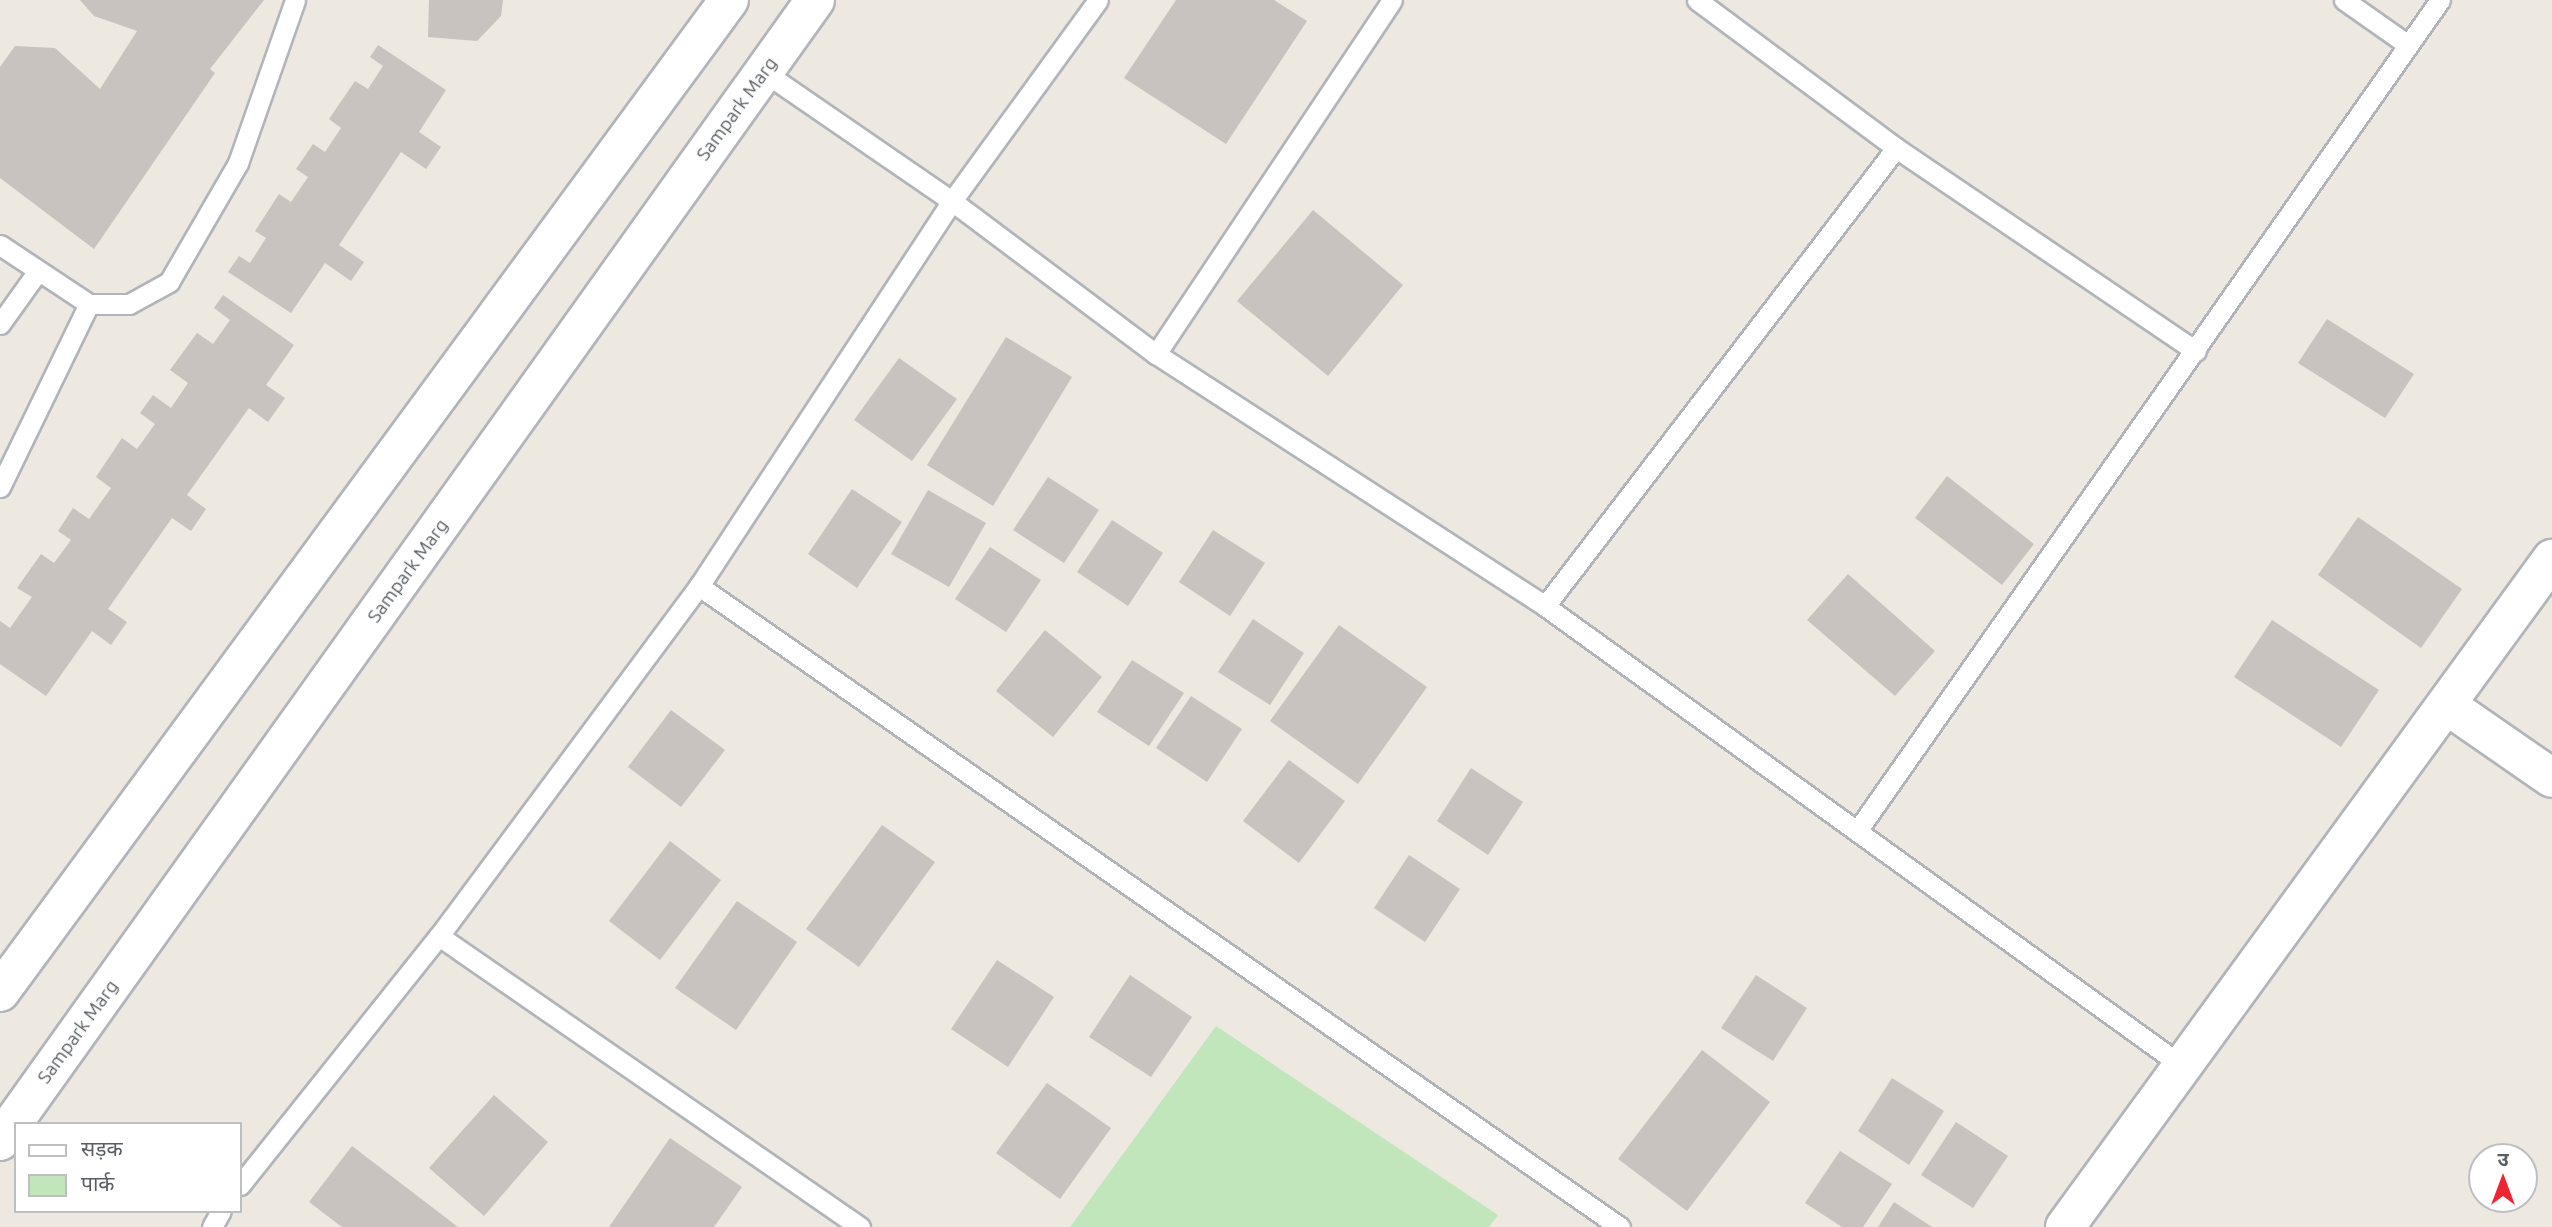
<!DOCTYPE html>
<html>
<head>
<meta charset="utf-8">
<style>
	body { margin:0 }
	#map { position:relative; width:2552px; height:1227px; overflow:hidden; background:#ede8e0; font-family:Ubuntu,"Noto Sans Devanagari",sans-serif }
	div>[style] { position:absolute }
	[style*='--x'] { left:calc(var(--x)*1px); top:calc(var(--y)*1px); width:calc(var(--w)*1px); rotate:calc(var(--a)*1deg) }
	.green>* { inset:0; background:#c2e6bb }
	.building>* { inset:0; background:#c8c3be }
	.roads { filter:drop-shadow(2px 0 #b1b5b9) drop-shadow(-2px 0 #b1b5b9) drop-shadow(0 2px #b1b5b9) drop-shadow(0 -2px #b1b5b9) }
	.lane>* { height:19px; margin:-9.5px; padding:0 9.5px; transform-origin:9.5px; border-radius:9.5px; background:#fff }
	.street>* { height:38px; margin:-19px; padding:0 19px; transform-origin:19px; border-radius:19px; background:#fff }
	.secondary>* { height:38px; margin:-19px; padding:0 19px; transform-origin:19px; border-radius:19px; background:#fff }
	span { translate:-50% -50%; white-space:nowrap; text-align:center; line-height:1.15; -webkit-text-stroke:5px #fff; paint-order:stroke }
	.street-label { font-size:19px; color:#595e62 }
	.legend { position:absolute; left:14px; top:1122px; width:228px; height:91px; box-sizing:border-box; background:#fff; border:2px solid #bdbfc0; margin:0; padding:9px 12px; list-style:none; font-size:21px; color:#595e62 }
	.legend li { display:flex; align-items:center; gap:14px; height:35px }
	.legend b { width:35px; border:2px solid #bdbfc0 }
	.north { position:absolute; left:2468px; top:1143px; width:70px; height:70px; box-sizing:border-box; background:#fff; border:2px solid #bdbfc0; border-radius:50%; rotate:0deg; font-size:19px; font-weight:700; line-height:28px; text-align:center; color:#595e62 }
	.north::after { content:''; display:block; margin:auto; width:24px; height:32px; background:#ef2533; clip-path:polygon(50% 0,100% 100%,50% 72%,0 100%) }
</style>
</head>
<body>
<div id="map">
	<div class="green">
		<div style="clip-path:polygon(1216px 1026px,1498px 1215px,1489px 1227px,1070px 1227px)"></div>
	</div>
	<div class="building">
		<div style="clip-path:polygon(80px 0,264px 0,210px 69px,215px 73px,94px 249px,0 178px,0 67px,15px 46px,55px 48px,100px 89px,137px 31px,94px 16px)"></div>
		<div style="clip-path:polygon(429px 0,503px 0,501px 16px,477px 41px,428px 37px)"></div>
		<div style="clip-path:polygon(1176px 0,1274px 0,1307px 21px,1226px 144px,1124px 78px)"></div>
		<div style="clip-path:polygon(378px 45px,446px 90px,419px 132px,441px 147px,426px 169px,401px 152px,339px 245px,364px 262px,351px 281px,325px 263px,291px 313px,228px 272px,239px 256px,250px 263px,266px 238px,255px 231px,279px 194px,291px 202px,308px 177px,296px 169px,313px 144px,325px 152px,341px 128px,329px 119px,355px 81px,368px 89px,383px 66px,370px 57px)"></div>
		<div style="clip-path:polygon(1313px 210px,1403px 285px,1328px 376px,1237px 301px)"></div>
		<div style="clip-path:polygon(223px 295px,294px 345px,266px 385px,285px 398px,268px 422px,249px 408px,187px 495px,206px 509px,191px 531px,172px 518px,108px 609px,127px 622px,111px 645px,92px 631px,46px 696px,0 664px,0 621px,10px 628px,32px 597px,17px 588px,41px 554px,54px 563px,71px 540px,58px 531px,73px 508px,89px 519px,111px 488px,96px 477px,122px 438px,137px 449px,155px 424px,140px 413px,153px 395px,171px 408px,188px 383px,170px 370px,197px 333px,213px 344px,230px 320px,214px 308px)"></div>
		<div style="clip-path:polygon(2327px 319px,2414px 374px,2385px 418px,2298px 363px)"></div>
		<div style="clip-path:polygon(1006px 337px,1072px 377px,993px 506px,927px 465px)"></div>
		<div style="clip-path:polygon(899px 358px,957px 399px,912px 461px,854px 420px)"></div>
		<div style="clip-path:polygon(1947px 476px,2034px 544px,2002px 585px,1915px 518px)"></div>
		<div style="clip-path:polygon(1048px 477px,1099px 510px,1064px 563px,1013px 530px)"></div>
		<div style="clip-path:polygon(852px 489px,902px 522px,857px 588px,808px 554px)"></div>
		<div style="clip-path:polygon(928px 490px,986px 523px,949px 587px,891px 554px)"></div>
		<div style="clip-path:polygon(2358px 517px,2462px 589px,2421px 648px,2318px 575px)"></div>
		<div style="clip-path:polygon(1112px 520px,1163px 553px,1128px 606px,1077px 572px)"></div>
		<div style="clip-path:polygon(1213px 530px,1265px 563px,1230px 616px,1179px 582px)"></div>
		<div style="clip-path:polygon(990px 547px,1041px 580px,1006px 632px,955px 599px)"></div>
		<div style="clip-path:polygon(1848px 574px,1935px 651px,1895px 696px,1807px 620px)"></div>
		<div style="clip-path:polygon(1253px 619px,1304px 653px,1270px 705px,1218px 672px)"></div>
		<div style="clip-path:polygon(2272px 620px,2379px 690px,2341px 747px,2234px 677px)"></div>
		<div style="clip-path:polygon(1339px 625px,1427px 687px,1358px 784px,1270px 721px)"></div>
		<div style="clip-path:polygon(1045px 630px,1102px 677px,1053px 737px,996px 691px)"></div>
		<div style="clip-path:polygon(1132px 660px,1184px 693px,1149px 746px,1097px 712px)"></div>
		<div style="clip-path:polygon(1191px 696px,1242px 729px,1207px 782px,1156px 748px)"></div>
		<div style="clip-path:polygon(671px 710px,725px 750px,681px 807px,628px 767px)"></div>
		<div style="clip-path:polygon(1289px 760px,1345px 801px,1299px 863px,1243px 821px)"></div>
		<div style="clip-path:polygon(1471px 768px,1523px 802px,1488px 855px,1437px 821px)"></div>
		<div style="clip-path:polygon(882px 825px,935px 862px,859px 967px,806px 929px)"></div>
		<div style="clip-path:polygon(670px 841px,721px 880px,660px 960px,609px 921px)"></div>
		<div style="clip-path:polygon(1409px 855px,1460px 889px,1425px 942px,1374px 908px)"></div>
		<div style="clip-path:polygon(737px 901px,797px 942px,736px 1030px,675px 988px)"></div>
		<div style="clip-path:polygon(997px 960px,1054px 997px,1008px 1067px,951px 1029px)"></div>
		<div style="clip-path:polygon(1130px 975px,1192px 1017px,1151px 1077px,1089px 1037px)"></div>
		<div style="clip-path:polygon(1756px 975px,1807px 1008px,1773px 1061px,1721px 1028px)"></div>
		<div style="clip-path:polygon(1702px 1050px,1770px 1102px,1687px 1211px,1618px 1159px)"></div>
		<div style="clip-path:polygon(1892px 1078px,1944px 1111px,1909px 1165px,1858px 1131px)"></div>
		<div style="clip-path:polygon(1047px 1083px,1111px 1128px,1060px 1199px,996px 1153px)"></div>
		<div style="clip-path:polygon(494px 1095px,548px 1142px,484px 1216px,429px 1168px)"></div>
		<div style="clip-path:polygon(1956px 1122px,2008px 1156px,1973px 1208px,1921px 1175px)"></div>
		<div style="clip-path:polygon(670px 1138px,742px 1187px,714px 1227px,609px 1227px)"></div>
		<div style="clip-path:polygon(352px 1146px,458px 1227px,342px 1227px,309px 1202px)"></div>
		<div style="clip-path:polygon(1840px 1151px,1892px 1184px,1863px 1227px,1842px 1227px,1805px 1203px)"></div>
		<div style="clip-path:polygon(1894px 1202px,1932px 1227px,1878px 1227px)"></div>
	</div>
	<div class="roads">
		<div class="lane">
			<div style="--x:1697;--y:0;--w:248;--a:36.6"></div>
			<div style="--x:1896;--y:148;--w:362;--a:34.1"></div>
			<div style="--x:2344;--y:0;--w:78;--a:35.1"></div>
			<div style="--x:764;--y:72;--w:228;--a:34.5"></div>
			<div style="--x:952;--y:201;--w:255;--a:36.9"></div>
			<div style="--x:1156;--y:354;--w:463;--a:32.9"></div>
			<div style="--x:1545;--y:606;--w:784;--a:35.82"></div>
			<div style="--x:0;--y:245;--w:107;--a:33.5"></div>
			<div style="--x:89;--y:304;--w:40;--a:0"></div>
			<div style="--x:129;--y:304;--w:46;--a:-28.8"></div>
			<div style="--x:169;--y:282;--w:138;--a:-59.9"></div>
			<div style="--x:238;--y:163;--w:173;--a:-70.7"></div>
			<div style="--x:0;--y:324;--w:65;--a:-54.4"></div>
			<div style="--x:1156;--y:354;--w:425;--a:-56.3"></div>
			<div style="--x:0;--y:487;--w:203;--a:-64.1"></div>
			<div style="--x:699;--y:586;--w:1122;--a:34.84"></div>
			<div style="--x:1545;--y:606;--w:577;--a:-52.53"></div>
			<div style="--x:1857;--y:831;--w:1015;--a:-54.95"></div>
			<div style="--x:439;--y:936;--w:512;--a:34.65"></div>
			<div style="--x:240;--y:1185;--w:319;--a:-51.4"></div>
			<div style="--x:439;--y:936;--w:436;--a:-53.4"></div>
			<div style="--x:699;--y:586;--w:461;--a:-56.7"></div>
			<div style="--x:952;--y:201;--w:248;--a:-54"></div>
			<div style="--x:212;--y:1227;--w:18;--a:-61"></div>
		</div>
		<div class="street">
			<div style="--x:2448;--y:706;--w:126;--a:34.7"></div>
			<div style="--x:2065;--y:1227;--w:827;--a:-53.91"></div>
		</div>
		<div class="secondary">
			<div style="--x:0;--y:992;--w:1231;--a:-53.69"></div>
			<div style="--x:0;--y:1141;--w:1402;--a:-54.46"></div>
		</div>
	</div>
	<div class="street-label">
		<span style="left:737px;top:109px;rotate:-54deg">Sampark Marg</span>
		<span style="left:408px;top:571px;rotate:-54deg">Sampark Marg</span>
		<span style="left:78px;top:1032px;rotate:-54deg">Sampark Marg</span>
	</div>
	<ul class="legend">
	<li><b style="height:9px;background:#fff"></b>सड़क</li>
	<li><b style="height:19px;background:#c2e6bb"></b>पार्क</li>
	</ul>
	<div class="north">उ</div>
</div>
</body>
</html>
